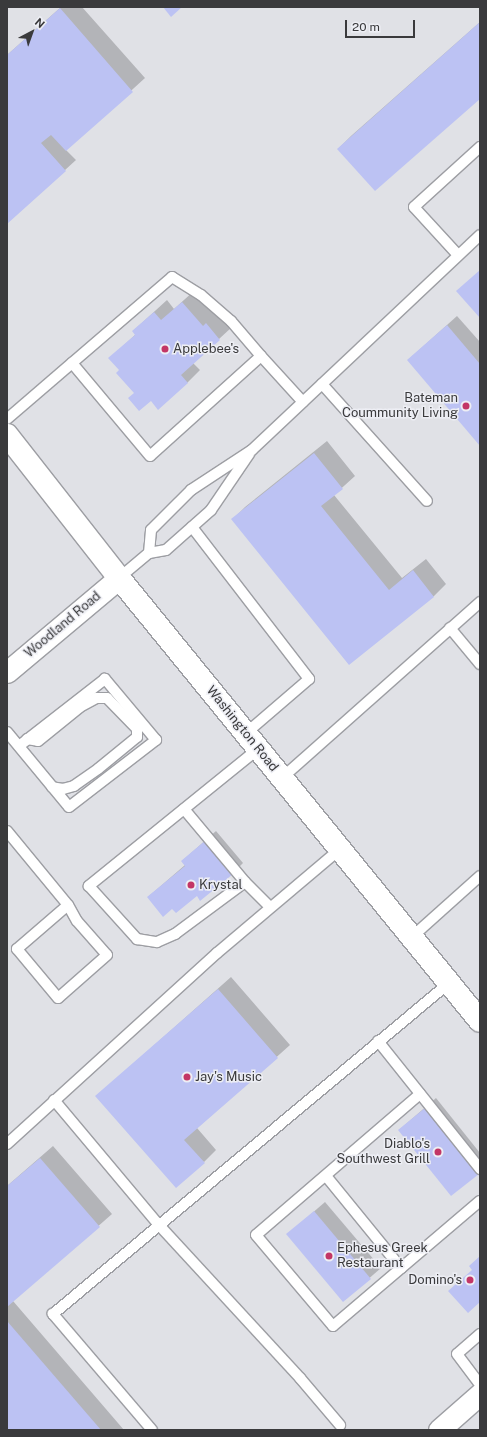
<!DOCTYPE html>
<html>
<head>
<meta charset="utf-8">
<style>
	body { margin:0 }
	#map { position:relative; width:487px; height:1437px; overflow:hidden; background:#e0e1e6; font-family:"Public Sans",sans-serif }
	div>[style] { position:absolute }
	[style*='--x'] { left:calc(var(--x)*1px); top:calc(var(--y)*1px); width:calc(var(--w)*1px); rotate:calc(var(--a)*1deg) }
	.shadow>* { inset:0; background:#0003 }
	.building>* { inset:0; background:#bcc2f3 }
	.roads { filter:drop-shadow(1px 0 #9d9ea3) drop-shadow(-1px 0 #9d9ea3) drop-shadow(0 1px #9d9ea3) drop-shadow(0 -1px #9d9ea3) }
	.lane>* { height:10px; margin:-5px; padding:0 5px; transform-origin:5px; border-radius:5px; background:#fff }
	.street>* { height:21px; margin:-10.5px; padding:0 10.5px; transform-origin:10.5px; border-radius:10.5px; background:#fff }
	.primary>* { height:22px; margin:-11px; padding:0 11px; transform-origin:11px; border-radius:11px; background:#fff }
	.dots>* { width:11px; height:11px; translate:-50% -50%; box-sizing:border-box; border:2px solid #edeef4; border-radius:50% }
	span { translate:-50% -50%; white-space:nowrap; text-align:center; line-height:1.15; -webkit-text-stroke:3px #edeef4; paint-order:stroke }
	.poi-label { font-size:13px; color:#3a3a3c }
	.left { translate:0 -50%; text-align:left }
	.right { translate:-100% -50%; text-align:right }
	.street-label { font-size:13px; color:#3a3a3c }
	.frame { position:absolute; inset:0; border:8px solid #3a3a3c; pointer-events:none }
	.north { position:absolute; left:12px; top:12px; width:40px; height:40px; -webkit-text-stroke:3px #edeef4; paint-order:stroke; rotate:41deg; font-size:11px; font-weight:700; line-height:16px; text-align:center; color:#3a3a3c }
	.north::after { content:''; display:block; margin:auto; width:14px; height:18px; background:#3a3a3c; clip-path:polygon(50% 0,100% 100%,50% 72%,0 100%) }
	.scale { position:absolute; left:345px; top:20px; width:70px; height:18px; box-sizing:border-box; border:2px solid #3a3a3c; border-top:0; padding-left:5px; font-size:12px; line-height:14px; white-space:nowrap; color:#3a3a3c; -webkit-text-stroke:3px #edeef4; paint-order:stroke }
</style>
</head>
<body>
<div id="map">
	<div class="shadow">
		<div style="clip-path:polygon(61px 7px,82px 7px,145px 78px,66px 150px,76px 160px,7px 223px,7px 55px)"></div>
		<div style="clip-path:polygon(480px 22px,480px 97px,338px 149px,351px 136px)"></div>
		<div style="clip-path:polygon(195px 290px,232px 327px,193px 363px,200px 370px,187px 383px,151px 400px,135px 392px,120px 370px,110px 358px,136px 334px,133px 331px,167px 300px,174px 309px)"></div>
		<div style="clip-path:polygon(457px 316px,480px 342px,480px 444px,408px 360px)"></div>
		<div style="clip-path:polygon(327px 441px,355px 476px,334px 495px,402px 578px,426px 559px,446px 584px,434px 596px,349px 664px,233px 519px,245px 507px)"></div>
		<div style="clip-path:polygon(216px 831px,243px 863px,233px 873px,172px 908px,148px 897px,185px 865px,182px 861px)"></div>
		<div style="clip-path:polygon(231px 977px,290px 1045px,197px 1128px,216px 1150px,204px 1162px,97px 1096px)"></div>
		<div style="clip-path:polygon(436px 1098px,480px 1153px,480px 1171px,399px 1130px)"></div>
		<div style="clip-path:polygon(53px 1146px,112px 1214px,13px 1301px,124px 1430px,7px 1430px,7px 1186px)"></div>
		<div style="clip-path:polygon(325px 1202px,381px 1268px,343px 1301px,288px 1234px)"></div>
	</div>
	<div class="building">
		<div style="clip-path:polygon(163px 7px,182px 7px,171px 17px)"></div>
		<div style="clip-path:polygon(60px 8px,133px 92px,66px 151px,51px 135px,41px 143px,66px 171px,7px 224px,7px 55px)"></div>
		<div style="clip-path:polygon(480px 22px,480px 99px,375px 191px,337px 149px)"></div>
		<div style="clip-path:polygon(480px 270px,480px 318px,456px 291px)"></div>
		<div style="clip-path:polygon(182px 302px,203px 326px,206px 323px,220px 340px,181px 375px,188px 383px,158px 410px,151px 401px,139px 411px,128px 398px,134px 393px,116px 373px,119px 370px,108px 358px,135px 335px,132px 331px,154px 312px,161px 320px)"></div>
		<div style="clip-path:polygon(447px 325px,480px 364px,480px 446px,407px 360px)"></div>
		<div style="clip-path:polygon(314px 453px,343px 489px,321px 506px,389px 590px,413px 570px,434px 597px,349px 665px,231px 519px)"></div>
		<div style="clip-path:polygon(206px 840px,233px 874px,200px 901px,197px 896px,176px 913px,172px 909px,163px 917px,147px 897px,185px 866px,181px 861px)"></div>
		<div style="clip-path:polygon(218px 989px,278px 1058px,184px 1140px,205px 1163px,176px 1188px,95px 1096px)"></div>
		<div style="clip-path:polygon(425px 1108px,479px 1174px,451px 1196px,398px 1130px)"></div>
		<div style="clip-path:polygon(40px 1158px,100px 1227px,7px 1307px,7px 1186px)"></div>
		<div style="clip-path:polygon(314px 1211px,371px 1279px,343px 1302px,286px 1234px)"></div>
		<div style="clip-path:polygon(480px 1256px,480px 1302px,468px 1313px,448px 1291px,472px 1270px,469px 1266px)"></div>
		<div style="clip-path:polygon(7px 1321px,101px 1430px,7px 1430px)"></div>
	</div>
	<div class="roads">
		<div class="lane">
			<div style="--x:458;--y:255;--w:65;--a:-132.5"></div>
			<div style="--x:414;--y:207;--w:89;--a:-42.3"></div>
			<div style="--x:261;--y:356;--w:62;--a:47.6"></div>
			<div style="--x:322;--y:384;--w:157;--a:48.1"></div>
			<div style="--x:7;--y:419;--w:86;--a:-40.7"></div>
			<div style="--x:72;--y:363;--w:132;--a:-40.7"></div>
			<div style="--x:172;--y:277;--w:34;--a:32"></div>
			<div style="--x:201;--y:295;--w:40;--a:41"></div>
			<div style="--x:231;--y:321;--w:46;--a:49.4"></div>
			<div style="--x:261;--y:356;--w:149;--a:138"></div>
			<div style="--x:150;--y:456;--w:121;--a:-130"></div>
			<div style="--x:192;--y:527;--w:192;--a:52.4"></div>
			<div style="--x:309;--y:679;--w:84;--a:139.3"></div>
			<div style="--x:149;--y:553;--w:23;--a:-85"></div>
			<div style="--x:151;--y:530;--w:57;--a:-45"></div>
			<div style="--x:191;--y:490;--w:73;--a:-33.3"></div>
			<div style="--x:252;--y:450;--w:313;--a:-43.3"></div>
			<div style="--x:119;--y:578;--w:39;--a:-40"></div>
			<div style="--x:149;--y:553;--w:17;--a:-10"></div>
			<div style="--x:166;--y:550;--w:60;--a:-41.6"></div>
			<div style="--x:211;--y:510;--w:68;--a:-55.8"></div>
			<div style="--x:450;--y:628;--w:47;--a:50.2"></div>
			<div style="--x:7;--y:732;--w:97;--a:50.4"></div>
			<div style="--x:69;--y:807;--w:110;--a:-37.6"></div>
			<div style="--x:156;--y:740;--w:80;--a:-129.9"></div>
			<div style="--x:105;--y:679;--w:109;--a:142.1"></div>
			<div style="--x:27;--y:739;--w:11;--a:10"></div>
			<div style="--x:38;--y:741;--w:54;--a:-39"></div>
			<div style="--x:80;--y:707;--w:18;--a:-29"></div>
			<div style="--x:96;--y:698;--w:11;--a:0"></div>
			<div style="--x:107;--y:698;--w:43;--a:45.9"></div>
			<div style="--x:137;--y:729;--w:8;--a:90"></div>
			<div style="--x:137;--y:737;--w:50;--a:140.6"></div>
			<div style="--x:98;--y:769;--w:29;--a:145"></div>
			<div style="--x:74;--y:786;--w:11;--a:165"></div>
			<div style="--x:63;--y:789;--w:11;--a:-170"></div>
			<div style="--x:258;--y:749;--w:218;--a:141"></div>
			<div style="--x:89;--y:886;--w:72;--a:47.8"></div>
			<div style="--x:137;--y:939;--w:20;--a:9"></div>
			<div style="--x:157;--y:942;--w:20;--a:-24"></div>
			<div style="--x:175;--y:934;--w:87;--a:-36.6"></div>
			<div style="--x:245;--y:882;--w:35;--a:45"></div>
			<div style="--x:282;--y:778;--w:265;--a:-41.6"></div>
			<div style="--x:184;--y:809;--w:95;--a:50.1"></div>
			<div style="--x:7;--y:831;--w:96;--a:50.5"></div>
			<div style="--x:68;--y:905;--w:18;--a:61"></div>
			<div style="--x:77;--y:921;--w:45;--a:48.6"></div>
			<div style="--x:107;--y:955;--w:65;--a:138.7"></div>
			<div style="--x:58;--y:998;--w:64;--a:-129.9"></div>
			<div style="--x:17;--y:949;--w:67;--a:-40.8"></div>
			<div style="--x:412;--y:937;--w:91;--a:-41.9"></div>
			<div style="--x:378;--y:1041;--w:164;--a:51.4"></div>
			<div style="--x:420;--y:1094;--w:216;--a:139.3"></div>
			<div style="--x:256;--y:1235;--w:119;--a:49.8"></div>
			<div style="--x:333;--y:1326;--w:193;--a:-40.4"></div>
			<div style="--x:54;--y:1100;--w:163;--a:50"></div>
			<div style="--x:159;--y:1225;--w:208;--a:47.3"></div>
			<div style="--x:300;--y:1378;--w:62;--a:49.6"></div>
			<div style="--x:7;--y:1144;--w:284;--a:-42.3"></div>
			<div style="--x:217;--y:953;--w:161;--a:-40.2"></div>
			<div style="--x:326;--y:1176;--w:119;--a:50.8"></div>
			<div style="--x:480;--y:1334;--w:30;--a:139"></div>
			<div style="--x:457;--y:1354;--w:39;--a:53"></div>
			<div style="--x:152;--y:1430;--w:153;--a:-130.5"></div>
			<div style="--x:53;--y:1314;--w:516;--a:-39.89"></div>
		</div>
		<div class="street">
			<div style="--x:7;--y:672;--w:146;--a:-40"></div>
			<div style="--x:439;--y:1430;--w:55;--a:-41.3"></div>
		</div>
		<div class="primary">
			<div style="--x:7;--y:435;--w:182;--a:51.9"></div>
			<div style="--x:119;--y:578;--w:571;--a:50.82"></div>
		</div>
	</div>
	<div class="dots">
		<div style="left:165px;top:349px;background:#c33666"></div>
		<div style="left:466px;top:406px;background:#c33666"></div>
		<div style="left:191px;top:885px;background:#c33666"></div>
		<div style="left:187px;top:1077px;background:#c33666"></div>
		<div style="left:438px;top:1152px;background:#c33666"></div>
		<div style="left:329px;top:1256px;background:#c33666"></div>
		<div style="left:470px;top:1280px;background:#c33666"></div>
	</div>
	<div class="poi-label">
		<span class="left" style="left:173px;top:349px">Applebee's</span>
		<span class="right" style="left:458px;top:406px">Bateman<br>Coummunity Living</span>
		<span class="left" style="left:199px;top:885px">Krystal</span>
		<span class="left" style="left:195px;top:1077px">Jay's Music</span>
		<span class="right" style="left:430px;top:1152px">Diablo's<br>Southwest Grill</span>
		<span class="left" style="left:337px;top:1256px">Ephesus Greek<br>Restaurant</span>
		<span class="right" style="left:462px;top:1280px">Domino's</span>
	</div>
	<div class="street-label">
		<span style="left:63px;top:625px;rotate:-40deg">Woodland Road</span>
		<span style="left:242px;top:729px;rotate:51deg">Washington Road</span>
	</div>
	<div class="frame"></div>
	<div class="north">N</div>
	<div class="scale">20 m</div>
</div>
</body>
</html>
